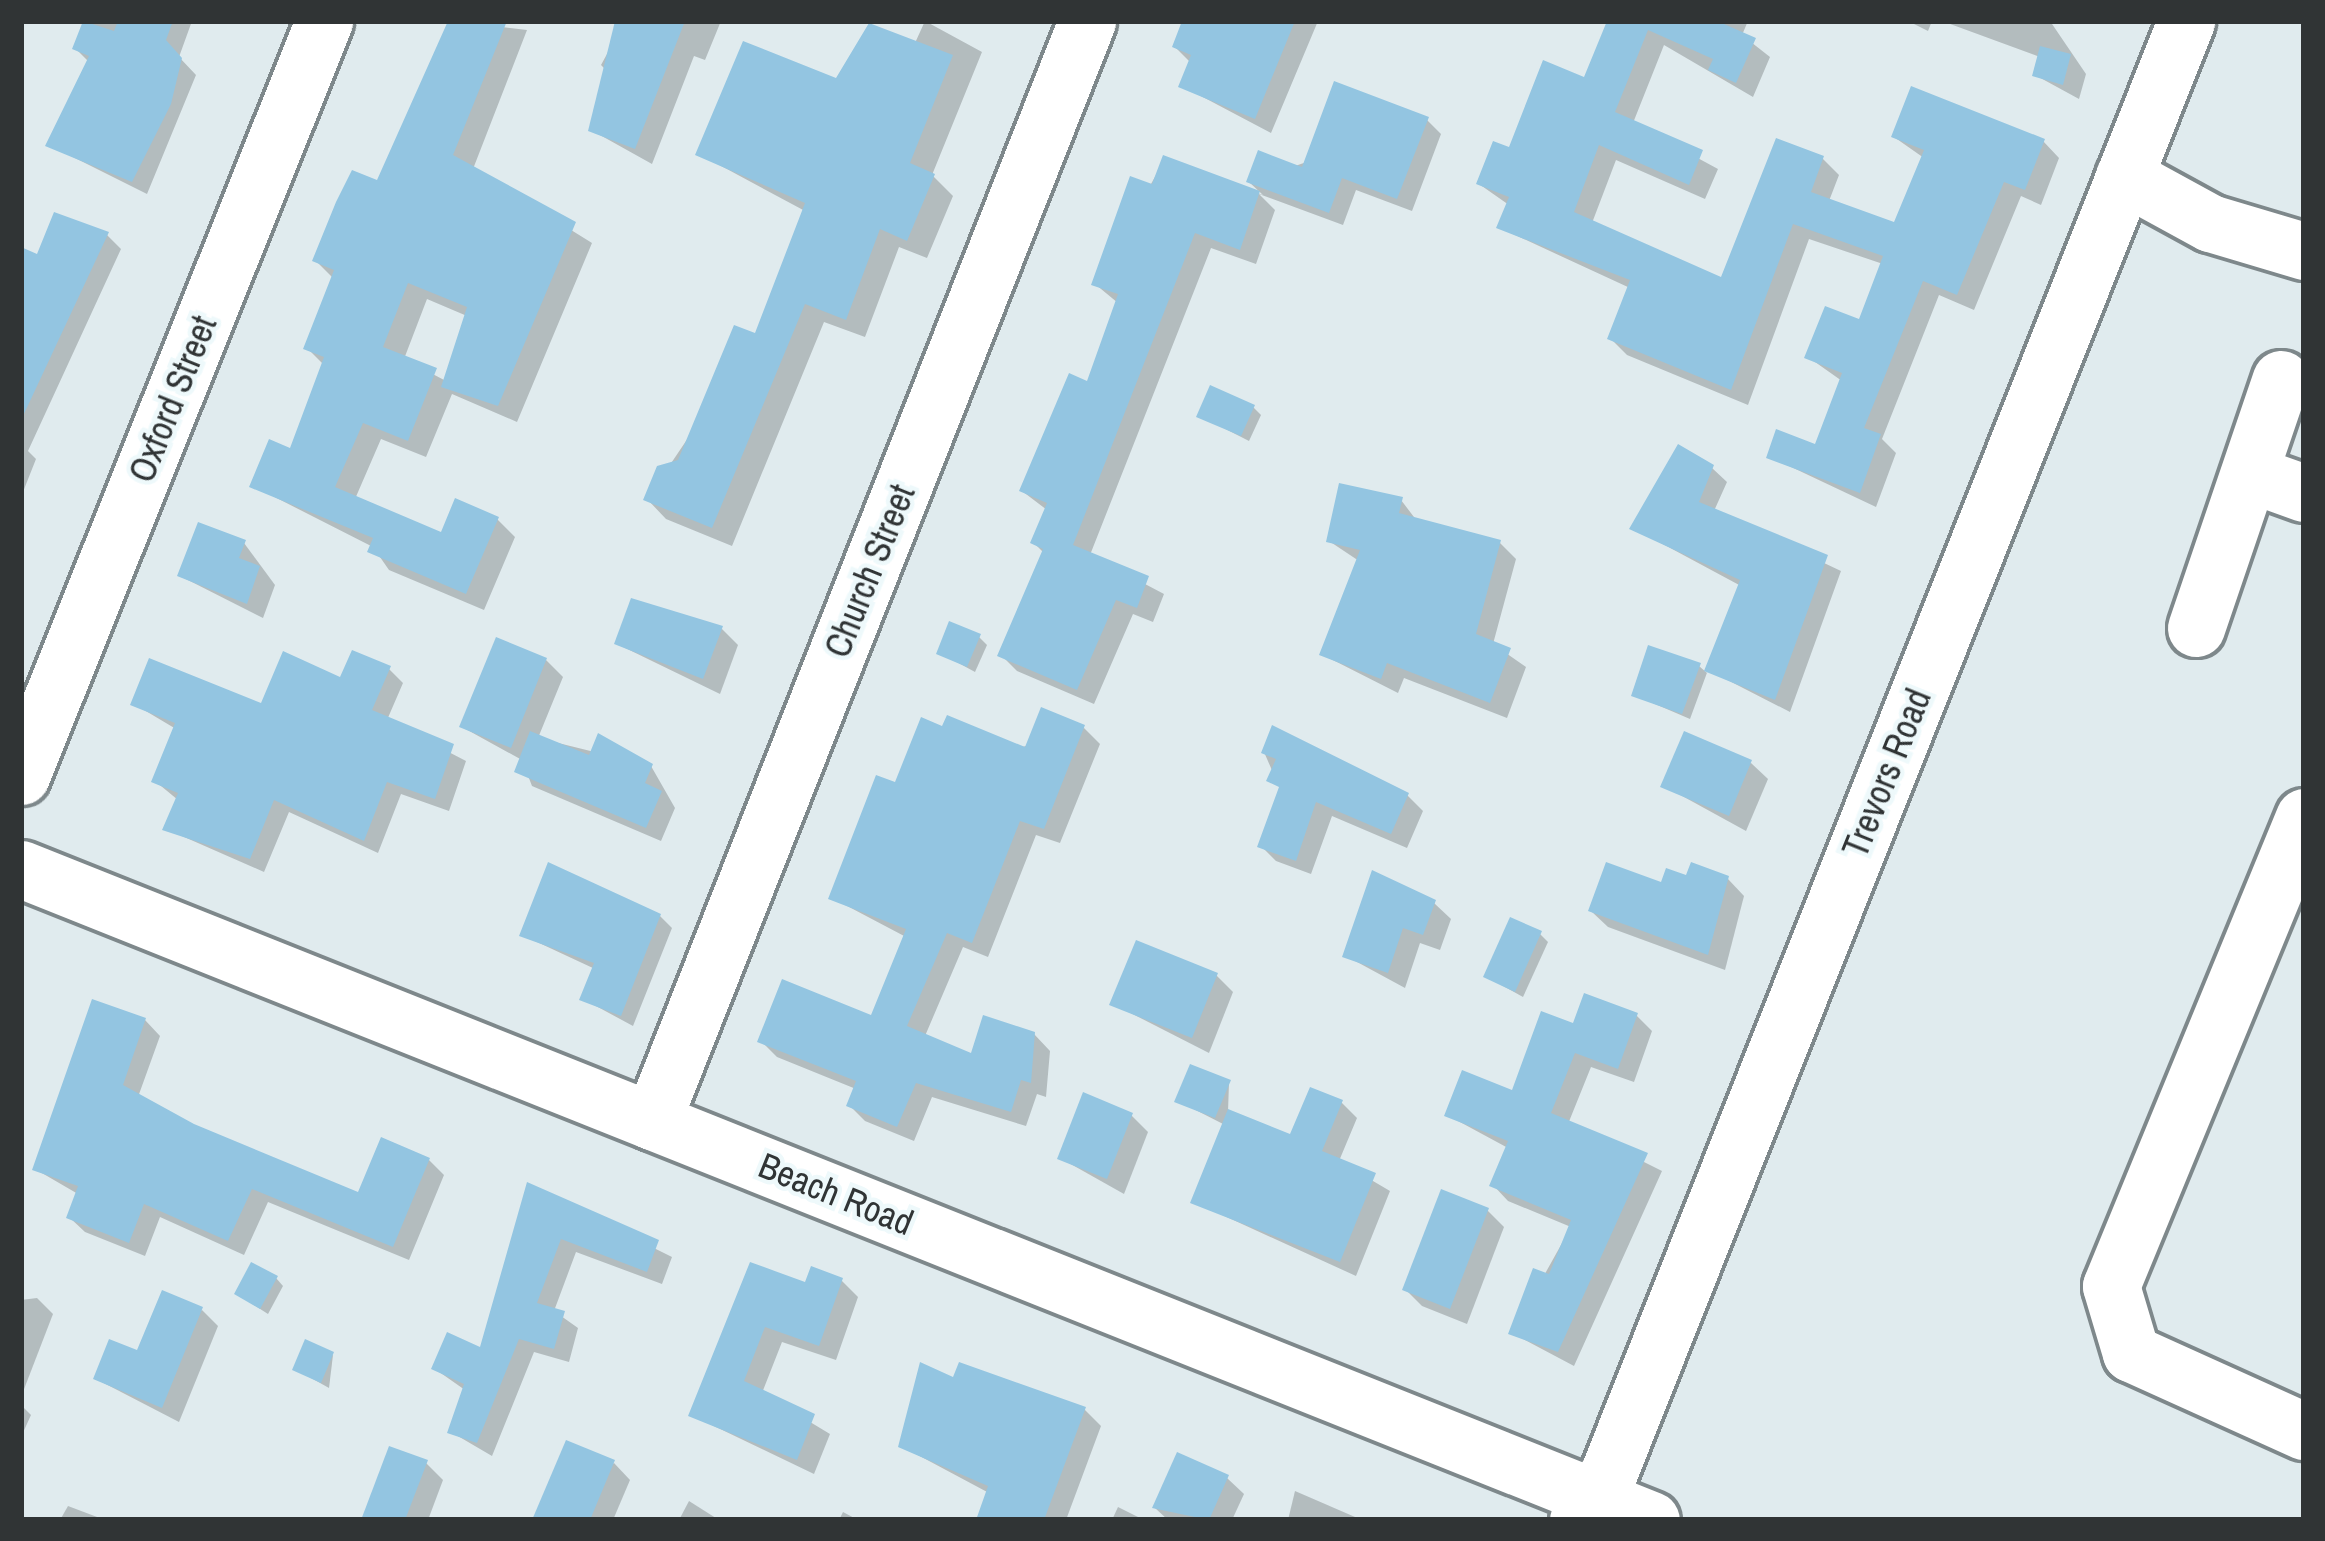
<!DOCTYPE html>
<html>
<head>
<meta charset="utf-8">
<style>
	body { margin:0 }
	#map { position:relative; width:2325px; height:1541px; overflow:hidden; background:#e0ebee; font-family:"Archivo Narrow",sans-serif }
	div>[style] { position:absolute }
	[style*='--x'] { left:calc(var(--x)*1px); top:calc(var(--y)*1px); width:calc(var(--w)*1px); rotate:calc(var(--a)*1deg) }
	.shadow>* { inset:0; background:#0003 }
	.building>* { inset:0; background:#93c5e1 }
	.roads { filter:drop-shadow(3px 0 #7e888b) drop-shadow(-3px 0 #7e888b) drop-shadow(0 3px #7e888b) drop-shadow(0 -3px #7e888b) }
	.minor>* { height:57px; margin:-28.5px; padding:0 28.5px; transform-origin:28.5px; border-radius:28.5px; background:#fff }
	span { translate:-50% -50%; white-space:nowrap; text-align:center; line-height:1.15; -webkit-text-stroke:9px #eef9fb; paint-order:stroke }
	.street-label { font-size:36px; color:#303435 }
	.frame { position:absolute; inset:0; border:24px solid #303435; pointer-events:none }
</style>
</head>
<body>
<div id="map">
	<div class="shadow">
		<div style="clip-path:polygon(86px 21px,192px 21px,179px 57px,196px 75px,147px 194px,49px 145px,89px 62px,75px 48px)"></div>
		<div style="clip-path:polygon(evenodd,451px 21px,527px 30px,473px 169px,592px 243px,517px 422px,452px 394px,426px 457px,381px 439px,355px 499px,442px 536px,497px 519px,515px 537px,484px 610px,389px 570px,373px 547px,253px 486px,291px 452px,324px 365px,307px 348px,334px 279px,315px 260px,378px 184px,451px 21px,427px 299px,467px 316px,446px 381px,404px 359px,427px 299px)"></div>
		<div style="clip-path:polygon(625px 21px,721px 21px,705px 60px,694px 56px,652px 164px,591px 130px,612px 76px,601px 65px)"></div>
		<div style="clip-path:polygon(925px 21px,982px 52px,932px 175px,953px 196px,927px 258px,899px 247px,865px 337px,824px 322px,732px 546px,666px 519px,647px 499px,756px 337px,805px 211px,699px 154px,915px 43px)"></div>
		<div style="clip-path:polygon(1186px 21px,1318px 21px,1271px 133px,1182px 86px,1191px 63px,1175px 47px)"></div>
		<div style="clip-path:polygon(1610px 21px,1748px 21px,1742px 35px,1770px 57px,1753px 97px,1664px 45px,1633px 123px,1718px 169px,1705px 199px,1616px 160px,1592px 223px,1723px 281px,1822px 158px,1839px 175px,1829px 201px,1896px 226px,1924px 158px,1894px 137px,2043px 141px,2059px 158px,2041px 205px,2021px 196px,1974px 310px,1939px 295px,1882px 439px,1896px 453px,1876px 507px,1770px 457px,1817px 448px,1842px 381px,1808px 357px,1860px 323px,1883px 264px,1809px 239px,1748px 405px,1627px 355px,1610px 338px,1630px 288px,1500px 228px,1509px 205px,1479px 184px,1586px 81px)"></div>
		<div style="clip-path:polygon(1908px 21px,1932px 21px,1928px 31px)"></div>
		<div style="clip-path:polygon(1942px 21px,2050px 21px,2086px 74px,2079px 99px,2035px 75px,2040px 57px)"></div>
		<div style="clip-path:polygon(1427px 120px,1441px 134px,1412px 211px,1356px 190px,1343px 225px,1259px 194px,1275px 210px,1256px 264px,1211px 248px,1090px 555px,1164px 594px,1153px 622px,1133px 614px,1094px 704px,1017px 671px,1001px 655px,1044px 553px,1033px 542px,1047px 510px,1022px 491px,1089px 385px,1118px 303px,1095px 284px,1165px 159px,1263px 195px,1249px 182px)"></div>
		<div style="clip-path:polygon(107px 235px,121px 249px,28px 451px,36px 459px,21px 497px,21px 250px,39px 257px)"></div>
		<div style="clip-path:polygon(1253px 407px,1261px 415px,1249px 441px,1200px 416px)"></div>
		<div style="clip-path:polygon(1712px 468px,1727px 482px,1714px 511px,1841px 571px,1790px 712px,1708px 670px,1690px 719px,1634px 695px,1699px 666px,1707px 673px,1741px 586px,1633px 528px)"></div>
		<div style="clip-path:polygon(1401px 500px,1417px 521px,1499px 542px,1516px 559px,1493px 644px,1526px 667px,1507px 718px,1404px 678px,1398px 693px,1323px 655px,1359px 561px,1329px 541px)"></div>
		<div style="clip-path:polygon(244px 543px,275px 585px,263px 618px,180px 576px)"></div>
		<div style="clip-path:polygon(722px 629px,738px 645px,720px 694px,617px 644px)"></div>
		<div style="clip-path:polygon(979px 637px,987px 645px,975px 672px,940px 653px)"></div>
		<div style="clip-path:polygon(546px 660px,563px 677px,538px 738px,651px 766px,675px 808px,661px 841px,532px 786px,522px 760px,462px 727px)"></div>
		<div style="clip-path:polygon(389px 669px,403px 683px,387px 720px,466px 761px,449px 811px,401px 794px,378px 853px,289px 812px,264px 872px,166px 829px,178px 800px,155px 781px,176px 729px,134px 704px,262px 707px)"></div>
		<div style="clip-path:polygon(1084px 728px,1100px 744px,1060px 843px,1036px 835px,988px 957px,963px 947px,925px 1036px,973px 1057px,1034px 1034px,1050px 1051px,1046px 1097px,1037px 1094px,1026px 1126px,932px 1097px,914px 1141px,865px 1121px,849px 1105px,856px 1089px,777px 1057px,761px 1041px,873px 1019px,906px 937px,832px 898px,896px 786px)"></div>
		<div style="clip-path:polygon(1264px 752px,1407px 795px,1423px 811px,1407px 848px,1332px 816px,1311px 874px,1276px 861px,1261px 846px,1281px 791px)"></div>
		<div style="clip-path:polygon(1751px 763px,1768px 779px,1746px 831px,1664px 786px)"></div>
		<div style="clip-path:polygon(1687px 878px,1728px 879px,1744px 896px,1725px 970px,1608px 927px,1591px 911px)"></div>
		<div style="clip-path:polygon(1434px 903px,1451px 919px,1440px 950px,1420px 943px,1405px 988px,1346px 956px)"></div>
		<div style="clip-path:polygon(660px 916px,672px 928px,633px 1026px,583px 999px,595px 969px,522px 935px)"></div>
		<div style="clip-path:polygon(1540px 934px,1548px 942px,1523px 997px,1487px 977px)"></div>
		<div style="clip-path:polygon(1216px 975px,1233px 992px,1209px 1053px,1113px 1004px)"></div>
		<div style="clip-path:polygon(1636px 1015px,1652px 1031px,1634px 1082px,1591px 1067px,1568px 1124px,1662px 1171px,1574px 1366px,1512px 1333px,1571px 1227px,1508px 1201px,1493px 1185px,1508px 1148px,1447px 1115px,1513px 1094px,1575px 1027px)"></div>
		<div style="clip-path:polygon(145px 1020px,160px 1036px,138px 1097px,193px 1127px,360px 1196px,429px 1160px,444px 1175px,409px 1260px,268px 1202px,244px 1255px,160px 1217px,145px 1256px,85px 1232px,69px 1217px,78px 1194px,35px 1169px)"></div>
		<div style="clip-path:polygon(1229px 1083px,1228px 1112px,1292px 1137px,1341px 1102px,1357px 1118px,1339px 1161px,1390px 1191px,1356px 1276px,1194px 1202px,1225px 1125px,1178px 1101px)"></div>
		<div style="clip-path:polygon(1131px 1115px,1148px 1132px,1124px 1194px,1060px 1158px)"></div>
		<div style="clip-path:polygon(529px 1186px,672px 1257px,662px 1284px,576px 1252px,554px 1311px,578px 1328px,569px 1362px,534px 1352px,492px 1456px,451px 1432px,465px 1390px,435px 1369px,482px 1351px)"></div>
		<div style="clip-path:polygon(1487px 1210px,1504px 1227px,1467px 1324px,1422px 1306px,1405px 1289px)"></div>
		<div style="clip-path:polygon(752px 1266px,807px 1286px,841px 1280px,858px 1297px,836px 1360px,782px 1342px,762px 1393px,830px 1434px,814px 1474px,691px 1415px)"></div>
		<div style="clip-path:polygon(276px 1278px,283px 1286px,268px 1314px,237px 1294px)"></div>
		<div style="clip-path:polygon(37px 1298px,53px 1314px,21px 1397px,21px 1300px)"></div>
		<div style="clip-path:polygon(202px 1310px,218px 1326px,179px 1422px,96px 1379px)"></div>
		<div style="clip-path:polygon(333px 1355px,329px 1388px,295px 1369px)"></div>
		<div style="clip-path:polygon(954px 1381px,1085px 1410px,1101px 1426px,1066px 1520px,980px 1520px,989px 1493px,901px 1446px)"></div>
		<div style="clip-path:polygon(21px 1405px,31px 1415px,21px 1437px)"></div>
		<div style="clip-path:polygon(426px 1463px,443px 1480px,428px 1520px,364px 1520px)"></div>
		<div style="clip-path:polygon(614px 1463px,630px 1480px,613px 1520px,536px 1520px)"></div>
		<div style="clip-path:polygon(1227px 1478px,1244px 1494px,1232px 1520px,1168px 1520px,1155px 1508px)"></div>
		<div style="clip-path:polygon(1295px 1491px,1362px 1520px,1288px 1520px)"></div>
		<div style="clip-path:polygon(689px 1501px,719px 1520px,679px 1520px)"></div>
		<div style="clip-path:polygon(68px 1506px,105px 1520px,60px 1520px)"></div>
		<div style="clip-path:polygon(1118px 1507px,1144px 1520px,1112px 1520px)"></div>
		<div style="clip-path:polygon(843px 1512px,858px 1520px,839px 1520px)"></div>
	</div>
	<div class="building">
		<div style="clip-path:polygon(83px 21px,114px 31px,118px 21px,173px 21px,166px 40px,182px 58px,171px 104px,132px 182px,45px 146px,89px 56px,72px 49px)"></div>
		<div style="clip-path:polygon(448px 21px,507px 21px,453px 155px,576px 222px,498px 406px,441px 387px,467px 307px,408px 283px,383px 347px,437px 368px,408px 441px,363px 423px,335px 487px,441px 532px,455px 498px,499px 517px,466px 594px,367px 552px,373px 538px,249px 487px,269px 439px,290px 448px,324px 357px,303px 349px,334px 270px,312px 261px,336px 202px,352px 170px,377px 180px)"></div>
		<div style="clip-path:polygon(615px 21px,685px 21px,635px 149px,588px 131px)"></div>
		<div style="clip-path:polygon(1182px 21px,1295px 21px,1255px 119px,1178px 87px,1191px 55px,1172px 47px)"></div>
		<div style="clip-path:polygon(1607px 21px,1717px 21px,1756px 38px,1736px 83px,1708px 70px,1713px 59px,1648px 30px,1615px 112px,1703px 150px,1689px 185px,1599px 145px,1574px 212px,1721px 277px,1776px 138px,1824px 156px,1811px 192px,1894px 222px,1924px 150px,1891px 137px,1911px 86px,2045px 139px,2025px 190px,2004px 182px,1957px 295px,1923px 281px,1864px 428px,1881px 434px,1860px 493px,1766px 458px,1776px 429px,1815px 444px,1842px 373px,1804px 358px,1825px 306px,1859px 319px,1883px 256px,1793px 224px,1731px 390px,1607px 339px,1630px 280px,1496px 228px,1509px 197px,1476px 184px,1493px 141px,1509px 147px,1543px 60px,1584px 77px)"></div>
		<div style="clip-path:polygon(869px 23px,953px 55px,910px 163px,935px 174px,907px 241px,880px 229px,846px 320px,805px 304px,712px 528px,643px 500px,657px 466px,678px 460px,734px 325px,755px 333px,805px 203px,695px 155px,743px 41px,836px 78px)"></div>
		<div style="clip-path:polygon(2040px 46px,2071px 54px,2063px 85px,2032px 76px)"></div>
		<div style="clip-path:polygon(1334px 81px,1429px 117px,1397px 199px,1342px 178px,1329px 213px,1246px 182px,1258px 150px,1302px 167px)"></div>
		<div style="clip-path:polygon(1163px 155px,1260px 191px,1240px 250px,1195px 233px,1073px 545px,1149px 576px,1137px 608px,1116px 600px,1077px 690px,997px 656px,1043px 549px,1030px 543px,1047px 503px,1019px 491px,1069px 373px,1087px 381px,1118px 294px,1091px 285px,1130px 176px,1152px 184px)"></div>
		<div style="clip-path:polygon(54px 212px,109px 232px,23px 416px,21px 247px,37px 254px)"></div>
		<div style="clip-path:polygon(1210px 385px,1255px 405px,1241px 436px,1196px 417px)"></div>
		<div style="clip-path:polygon(1678px 444px,1714px 465px,1699px 502px,1828px 555px,1775px 700px,1704px 671px,1740px 580px,1629px 529px)"></div>
		<div style="clip-path:polygon(1339px 483px,1403px 497px,1399px 513px,1501px 540px,1476px 634px,1511px 648px,1490px 703px,1387px 663px,1381px 679px,1319px 655px,1360px 550px,1326px 542px)"></div>
		<div style="clip-path:polygon(198px 522px,246px 540px,239px 558px,260px 566px,247px 604px,177px 576px)"></div>
		<div style="clip-path:polygon(631px 598px,723px 626px,703px 679px,614px 644px)"></div>
		<div style="clip-path:polygon(949px 621px,981px 634px,967px 667px,936px 654px)"></div>
		<div style="clip-path:polygon(496px 637px,547px 658px,511px 748px,459px 727px)"></div>
		<div style="clip-path:polygon(1648px 645px,1701px 663px,1682px 714px,1631px 696px)"></div>
		<div style="clip-path:polygon(352px 650px,391px 666px,372px 710px,454px 744px,435px 799px,387px 782px,364px 841px,274px 800px,250px 859px,162px 830px,178px 793px,151px 782px,175px 723px,130px 705px,149px 658px,261px 703px,283px 651px,340px 677px)"></div>
		<div style="clip-path:polygon(1041px 707px,1085px 725px,1044px 829px,1020px 821px,972px 943px,947px 933px,907px 1026px,971px 1053px,983px 1015px,1035px 1032px,1031px 1083px,1021px 1080px,1011px 1112px,916px 1083px,897px 1127px,846px 1106px,856px 1081px,757px 1042px,782px 979px,871px 1015px,906px 929px,828px 899px,876px 775px,895px 782px,921px 717px,942px 726px,947px 715px,1025px 747px)"></div>
		<div style="clip-path:polygon(1272px 725px,1409px 793px,1391px 834px,1316px 802px,1296px 861px,1257px 847px,1279px 787px,1266px 781px,1276px 759px,1261px 753px)"></div>
		<div style="clip-path:polygon(530px 731px,589px 755px,598px 733px,653px 764px,645px 783px,662px 791px,646px 828px,514px 772px)"></div>
		<div style="clip-path:polygon(1684px 731px,1752px 760px,1729px 816px,1660px 787px)"></div>
		<div style="clip-path:polygon(548px 862px,661px 914px,621px 1016px,579px 1000px,594px 963px,519px 936px)"></div>
		<div style="clip-path:polygon(1606px 862px,1661px 882px,1666px 868px,1686px 875px,1691px 862px,1729px 876px,1708px 955px,1588px 911px)"></div>
		<div style="clip-path:polygon(1372px 870px,1436px 900px,1423px 935px,1403px 928px,1388px 973px,1342px 957px)"></div>
		<div style="clip-path:polygon(1510px 917px,1542px 931px,1515px 992px,1483px 977px)"></div>
		<div style="clip-path:polygon(1136px 940px,1218px 973px,1192px 1038px,1109px 1005px)"></div>
		<div style="clip-path:polygon(1584px 993px,1638px 1013px,1618px 1069px,1575px 1053px,1551px 1113px,1648px 1153px,1558px 1352px,1508px 1334px,1533px 1268px,1549px 1274px,1571px 1220px,1489px 1186px,1508px 1141px,1444px 1116px,1462px 1070px,1512px 1090px,1541px 1011px,1573px 1023px)"></div>
		<div style="clip-path:polygon(92px 999px,146px 1018px,123px 1085px,194px 1124px,358px 1192px,381px 1137px,430px 1158px,393px 1247px,252px 1189px,228px 1241px,144px 1204px,129px 1243px,66px 1218px,78px 1186px,32px 1170px)"></div>
		<div style="clip-path:polygon(1190px 1064px,1231px 1080px,1215px 1118px,1174px 1102px)"></div>
		<div style="clip-path:polygon(1310px 1087px,1343px 1100px,1322px 1151px,1376px 1173px,1340px 1262px,1190px 1203px,1228px 1109px,1290px 1134px)"></div>
		<div style="clip-path:polygon(1083px 1092px,1133px 1113px,1107px 1179px,1057px 1159px)"></div>
		<div style="clip-path:polygon(527px 1182px,659px 1240px,647px 1272px,561px 1239px,537px 1303px,565px 1311px,554px 1349px,519px 1339px,477px 1443px,447px 1433px,464px 1384px,431px 1369px,447px 1332px,480px 1347px)"></div>
		<div style="clip-path:polygon(1441px 1189px,1489px 1208px,1450px 1309px,1402px 1290px)"></div>
		<div style="clip-path:polygon(251px 1262px,278px 1276px,260px 1309px,234px 1294px)"></div>
		<div style="clip-path:polygon(750px 1262px,805px 1282px,811px 1266px,843px 1278px,819px 1346px,765px 1327px,744px 1381px,815px 1414px,797px 1460px,688px 1416px)"></div>
		<div style="clip-path:polygon(162px 1290px,203px 1307px,162px 1408px,93px 1379px,109px 1339px,137px 1350px)"></div>
		<div style="clip-path:polygon(305px 1339px,334px 1352px,321px 1383px,292px 1370px)"></div>
		<div style="clip-path:polygon(920px 1362px,953px 1377px,959px 1362px,1086px 1407px,1044px 1520px,976px 1520px,988px 1486px,898px 1447px)"></div>
		<div style="clip-path:polygon(566px 1440px,615px 1460px,590px 1520px,532px 1520px)"></div>
		<div style="clip-path:polygon(389px 1446px,428px 1460px,405px 1520px,361px 1520px)"></div>
		<div style="clip-path:polygon(1177px 1452px,1229px 1475px,1209px 1520px,1152px 1508px)"></div>
	</div>
	<div class="roads">
		<div class="minor">
			<div style="--x:2124;--y:176;--w:98;--a:28.7"></div>
			<div style="--x:2210;--y:223;--w:98;--a:16.6"></div>
			<div style="--x:2251;--y:474;--w:56;--a:19.7"></div>
			<div style="--x:2196;--y:628;--w:263;--a:-71.2"></div>
			<div style="--x:21;--y:776;--w:814;--a:-68.13"></div>
			<div style="--x:2304;--y:817;--w:507;--a:112.37"></div>
			<div style="--x:2111;--y:1286;--w:70;--a:73.4"></div>
			<div style="--x:2131;--y:1353;--w:190;--a:24.3"></div>
			<div style="--x:21;--y:869;--w:1755;--a:21.77"></div>
			<div style="--x:652;--y:1121;--w:1183;--a:-68.42"></div>
			<div style="--x:1578;--y:1520;--w:57;--a:-57.1"></div>
			<div style="--x:1609;--y:1472;--w:1562;--a:-68.31"></div>
		</div>
	</div>
	<div class="street-label">
		<span style="left:173px;top:399px;rotate:-68deg">Oxford Street</span>
		<span style="left:870px;top:571px;rotate:-68deg">Church Street</span>
		<span style="left:1887px;top:773px;rotate:-68deg">Trevors Road</span>
		<span style="left:836px;top:1194px;rotate:22deg">Beach Road</span>
	</div>
	<div class="frame"></div>
</div>
</body>
</html>
